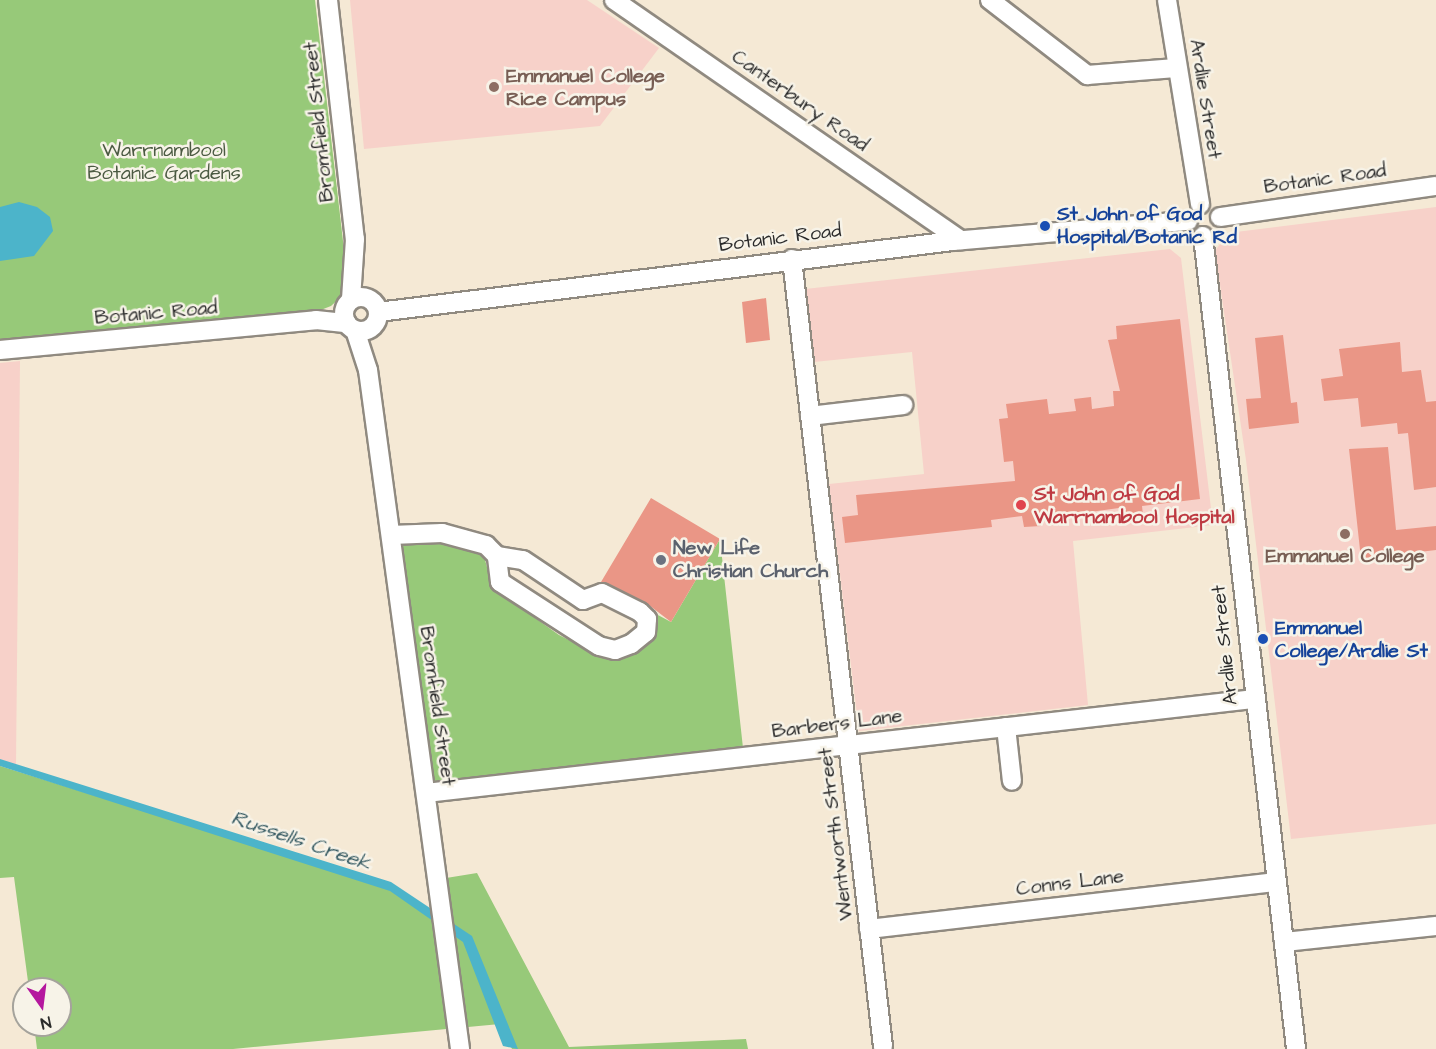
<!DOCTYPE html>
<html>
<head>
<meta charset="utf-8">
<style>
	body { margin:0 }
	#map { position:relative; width:1436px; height:1049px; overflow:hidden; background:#f5e9d5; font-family:"Architects Daughter",sans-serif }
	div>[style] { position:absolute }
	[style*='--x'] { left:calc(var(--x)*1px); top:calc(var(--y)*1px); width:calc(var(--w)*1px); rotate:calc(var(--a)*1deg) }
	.built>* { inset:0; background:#f7d1c9 }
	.green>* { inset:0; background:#97c979 }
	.water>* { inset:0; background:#4cb4ca }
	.building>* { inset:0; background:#ea9686 }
	.roads { filter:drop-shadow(2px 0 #908a80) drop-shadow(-2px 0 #908a80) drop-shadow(0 2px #908a80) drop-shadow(0 -2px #908a80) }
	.minor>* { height:18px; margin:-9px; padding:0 9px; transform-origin:9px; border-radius:9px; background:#fff }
	.minor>.ring { margin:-9px; padding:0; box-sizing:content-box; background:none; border:18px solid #fff; border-radius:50% }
	.dots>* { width:16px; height:16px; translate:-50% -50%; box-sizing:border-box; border:3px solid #f7f3e8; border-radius:50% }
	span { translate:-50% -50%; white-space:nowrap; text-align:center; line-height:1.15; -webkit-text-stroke:5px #f7f3e8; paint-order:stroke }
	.education-label { font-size:20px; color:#785e54; font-weight:700 }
	.left { translate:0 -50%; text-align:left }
	.street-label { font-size:20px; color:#2b2b2b }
	.park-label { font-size:20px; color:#4b5a42 }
	.transit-label { font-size:20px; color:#164399; font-weight:700 }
	.health-label { font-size:20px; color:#be3a42; font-weight:700 }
	.worship-label { font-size:20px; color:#5b616d; font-weight:700 }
	.water-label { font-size:21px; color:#375b63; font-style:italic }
	.north { position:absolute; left:12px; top:977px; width:60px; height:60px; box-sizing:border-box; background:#f7f3e8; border:2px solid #a5a39c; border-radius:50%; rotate:166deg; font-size:16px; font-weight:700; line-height:24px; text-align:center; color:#2b2b2b }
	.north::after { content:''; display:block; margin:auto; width:21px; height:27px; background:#b5179e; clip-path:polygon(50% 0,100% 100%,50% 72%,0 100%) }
</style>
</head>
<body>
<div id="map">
	<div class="built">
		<div style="clip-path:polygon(350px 0,587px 0,659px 48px,600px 126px,364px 149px)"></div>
		<div style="clip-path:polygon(1436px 207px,1436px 824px,1291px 839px,1246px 460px,1215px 251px,1228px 233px)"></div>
		<div style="clip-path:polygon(1170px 249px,1181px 258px,1213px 525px,1073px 541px,1088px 705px,859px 731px,829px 484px,924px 474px,912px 352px,814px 362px,805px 289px)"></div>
		<div style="clip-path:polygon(20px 361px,16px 765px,0 760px,0 363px)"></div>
	</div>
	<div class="green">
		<div style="clip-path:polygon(0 0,315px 0,348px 284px,344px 294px,331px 306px,313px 313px,0 340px)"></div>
		<div style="clip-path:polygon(453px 539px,483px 553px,493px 588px,559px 635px,595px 653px,624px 657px,650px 640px,656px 614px,671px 622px,720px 539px,744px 757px,426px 793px,392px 545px)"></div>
		<div style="clip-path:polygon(0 766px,392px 888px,446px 931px,440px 879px,477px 873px,569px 1047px,746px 1039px,748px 1049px,512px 1049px,500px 1024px,233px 1049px,37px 1049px,34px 1025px,60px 1025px,60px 989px,29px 989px,14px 877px,0 878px)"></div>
	</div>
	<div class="water">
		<div style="clip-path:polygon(19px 202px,37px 207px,50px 217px,53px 231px,34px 256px,0 261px,0 207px)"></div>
		<div style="clip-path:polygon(0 759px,391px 882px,472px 936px,518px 1049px,503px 1046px,463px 942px,390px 891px,0 766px)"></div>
	</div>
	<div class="building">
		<div style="clip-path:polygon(766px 298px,770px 340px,746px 343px,742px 302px)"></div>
		<div style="clip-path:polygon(1180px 319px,1200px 499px,1142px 506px,1143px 515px,1120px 518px,1119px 508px,1090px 512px,1091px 515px,1040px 517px,1041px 526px,1024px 527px,1022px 516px,991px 520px,992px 527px,845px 543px,842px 517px,858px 515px,856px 495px,1015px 481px,1013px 461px,1004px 462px,999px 419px,1008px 418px,1006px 404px,1047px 399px,1049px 414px,1076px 411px,1074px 399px,1091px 397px,1092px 409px,1114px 406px,1113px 391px,1120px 391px,1108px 340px,1117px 339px,1116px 326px)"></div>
		<div style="clip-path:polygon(1283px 335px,1291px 403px,1297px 402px,1299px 423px,1249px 429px,1246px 399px,1261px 398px,1255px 338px)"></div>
		<div style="clip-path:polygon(1400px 342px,1402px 372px,1421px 370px,1426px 402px,1436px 401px,1436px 487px,1414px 490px,1408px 433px,1398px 434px,1397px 423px,1361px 427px,1358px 398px,1324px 401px,1321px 379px,1343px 376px,1339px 349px)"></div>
		<div style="clip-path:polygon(1388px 447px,1396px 530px,1436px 526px,1436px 550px,1361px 559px,1349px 449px)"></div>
		<div style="clip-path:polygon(651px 498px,720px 539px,671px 622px,645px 602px,601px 582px)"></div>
	</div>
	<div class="roads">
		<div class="minor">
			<div style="--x:328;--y:0;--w:241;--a:83.6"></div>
			<div style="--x:355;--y:239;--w:61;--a:93.8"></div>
			<div style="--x:614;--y:0;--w:422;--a:34.7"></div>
			<div style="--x:990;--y:0;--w:123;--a:37.7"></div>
			<div style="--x:1087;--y:75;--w:89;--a:-4.5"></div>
			<div style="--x:1167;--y:0;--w:207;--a:80.8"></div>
			<div style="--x:1220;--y:217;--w:218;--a:-8.2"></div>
			<div style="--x:1203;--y:236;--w:818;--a:83.47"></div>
			<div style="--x:792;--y:259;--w:793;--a:83.41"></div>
			<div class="ring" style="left:344px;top:297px;width:16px;height:16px"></div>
			<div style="--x:378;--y:312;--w:579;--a:-7.04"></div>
			<div style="--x:953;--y:241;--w:236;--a:-4.9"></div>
			<div style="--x:355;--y:330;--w:42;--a:72"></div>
			<div style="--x:368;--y:370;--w:685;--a:82.28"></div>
			<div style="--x:0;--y:350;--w:317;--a:-5.4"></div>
			<div style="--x:316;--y:320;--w:31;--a:6"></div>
			<div style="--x:810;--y:416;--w:94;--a:-6.7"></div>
			<div style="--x:391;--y:535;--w:51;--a:-2.2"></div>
			<div style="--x:442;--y:533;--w:46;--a:15.3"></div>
			<div style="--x:486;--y:545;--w:16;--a:45"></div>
			<div style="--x:497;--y:556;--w:26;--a:9"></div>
			<div style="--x:523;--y:560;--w:72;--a:33.7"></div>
			<div style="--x:583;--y:600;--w:20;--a:-20"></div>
			<div style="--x:602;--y:593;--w:42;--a:26.6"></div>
			<div style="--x:640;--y:612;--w:10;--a:45"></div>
			<div style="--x:647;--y:619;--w:13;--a:94"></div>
			<div style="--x:646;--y:632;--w:19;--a:141"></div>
			<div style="--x:631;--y:644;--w:17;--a:159"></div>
			<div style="--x:615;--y:650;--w:16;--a:-166"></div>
			<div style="--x:599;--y:646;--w:118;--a:-147.1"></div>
			<div style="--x:500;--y:582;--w:26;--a:-97"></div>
			<div style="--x:1006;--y:727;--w:54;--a:83.7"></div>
			<div style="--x:426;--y:793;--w:832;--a:-6.48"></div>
			<div style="--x:869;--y:929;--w:410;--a:-6.6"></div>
			<div style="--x:1284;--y:942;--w:153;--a:-6"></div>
		</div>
	</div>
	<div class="dots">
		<div style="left:494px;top:87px;background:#8d6e63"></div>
		<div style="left:1045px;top:226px;background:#1a4fb4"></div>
		<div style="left:1021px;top:505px;background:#e0444e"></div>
		<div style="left:1345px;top:534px;background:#8d6e63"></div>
		<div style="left:661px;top:560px;background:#6b7280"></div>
		<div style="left:1263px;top:639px;background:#1a4fb4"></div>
	</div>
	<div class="education-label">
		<span class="left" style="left:506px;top:88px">Emmanuel College<br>Rice Campus</span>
		<span style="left:1345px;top:556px">Emmanuel College</span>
	</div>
	<div class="street-label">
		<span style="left:1205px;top:99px;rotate:81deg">Ardlie Street</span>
		<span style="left:800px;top:101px;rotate:35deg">Canterbury Road</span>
		<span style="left:319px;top:122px;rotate:-96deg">Bromfield Street</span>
		<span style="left:1325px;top:179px;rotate:-8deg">Botanic Road</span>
		<span style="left:780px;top:238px;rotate:-7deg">Botanic Road</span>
		<span style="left:156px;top:313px;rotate:-5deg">Botanic Road</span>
		<span style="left:1225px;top:645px;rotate:-96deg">Ardlie Street</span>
		<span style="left:437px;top:706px;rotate:82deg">Bromfield Street</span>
		<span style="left:837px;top:724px;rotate:-7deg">Barbers Lane</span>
		<span style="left:836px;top:834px;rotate:-97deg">Wentworth Street</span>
		<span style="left:1070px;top:883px;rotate:-7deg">Conns Lane</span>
	</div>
	<div class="park-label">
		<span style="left:164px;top:162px">Warrnambool<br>Botanic Gardens</span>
	</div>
	<div class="transit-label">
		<span class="left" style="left:1057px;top:226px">St John of God<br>Hospital/Botanic Rd</span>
		<span class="left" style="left:1275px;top:640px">Emmanuel<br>College/Ardlie St</span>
	</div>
	<div class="health-label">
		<span class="left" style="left:1034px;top:506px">St John of God<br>Warrnambool Hospital</span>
	</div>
	<div class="worship-label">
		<span class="left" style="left:673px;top:560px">New Life<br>Christian Church</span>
	</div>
	<div class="water-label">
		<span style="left:301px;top:841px;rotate:19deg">Russells Creek</span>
	</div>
	<div class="north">N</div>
</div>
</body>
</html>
